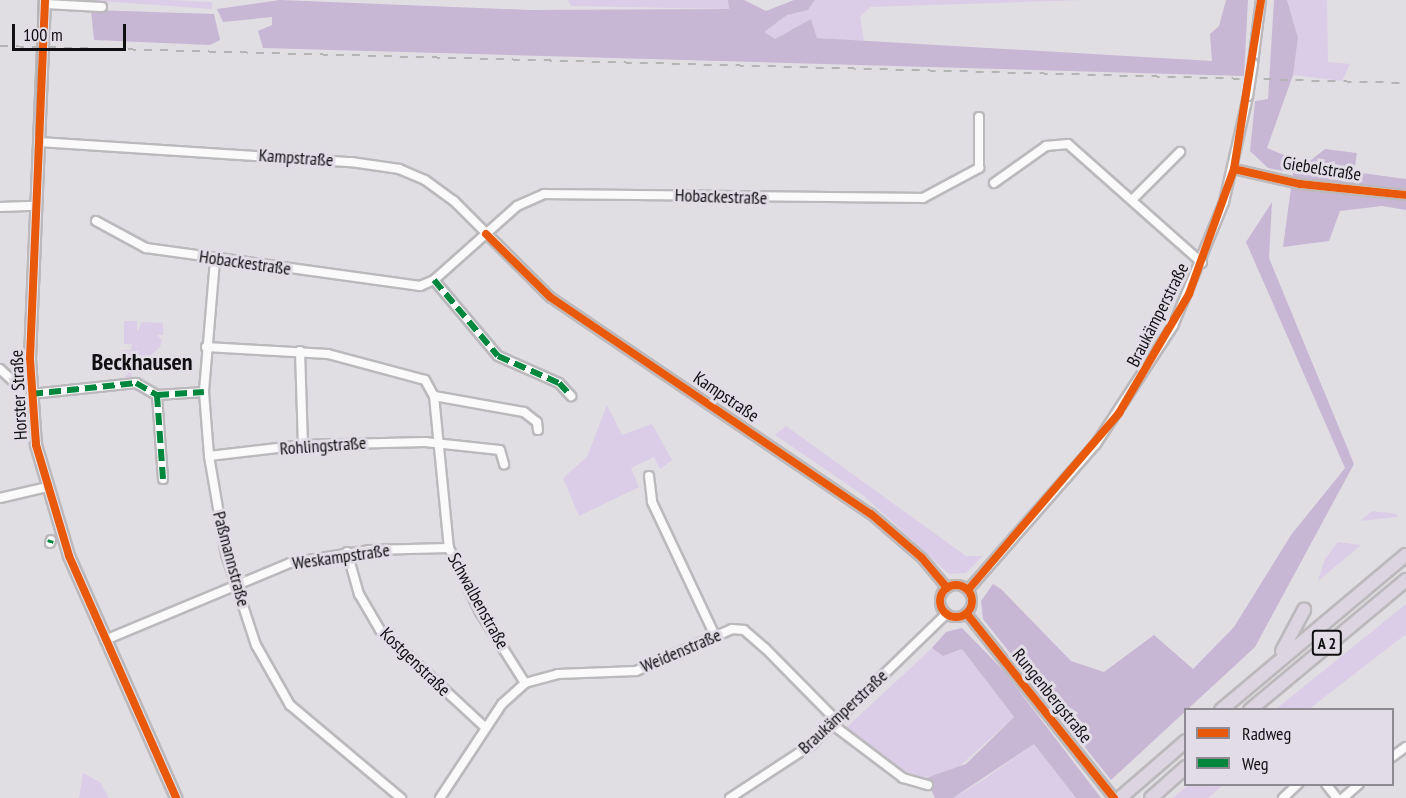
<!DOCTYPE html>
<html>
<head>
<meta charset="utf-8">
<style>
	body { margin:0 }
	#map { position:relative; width:1406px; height:798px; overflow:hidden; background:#e1dee3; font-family:"PT Sans Narrow",sans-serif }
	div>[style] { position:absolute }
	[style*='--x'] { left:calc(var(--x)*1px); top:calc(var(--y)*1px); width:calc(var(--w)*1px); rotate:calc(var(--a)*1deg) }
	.green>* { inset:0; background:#dbcce7 }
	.forest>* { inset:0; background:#c8b6d5 }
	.roads { filter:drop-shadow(2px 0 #bbb9bc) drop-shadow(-2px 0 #bbb9bc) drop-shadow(0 2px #bbb9bc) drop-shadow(0 -2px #bbb9bc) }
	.minor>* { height:8px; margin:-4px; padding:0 4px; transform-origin:4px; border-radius:4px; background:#fafafb }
	.minor>.ring { margin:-4px; padding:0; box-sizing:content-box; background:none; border:8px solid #fafafb; border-radius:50% }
	.major>* { height:10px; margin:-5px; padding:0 5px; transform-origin:5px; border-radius:5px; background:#e9e4ec }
	.highway>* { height:12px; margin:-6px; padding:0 6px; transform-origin:6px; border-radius:6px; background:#dcd5e1 }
	.tram>* { height:1.5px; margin:-0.75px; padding:0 0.75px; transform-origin:0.75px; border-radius:0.75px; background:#b4b4b4 }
	.rail>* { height:2px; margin-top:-1px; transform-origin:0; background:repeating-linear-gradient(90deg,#b4b4b4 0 8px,transparent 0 16px) }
	.bridges { filter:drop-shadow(2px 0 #bbb9bc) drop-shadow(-2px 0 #bbb9bc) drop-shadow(0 2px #bbb9bc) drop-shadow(0 -2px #bbb9bc) }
	.minor-bridge>* { height:8px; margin:-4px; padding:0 4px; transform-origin:4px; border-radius:4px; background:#fafafb }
	.quiet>* { height:6px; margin-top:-3px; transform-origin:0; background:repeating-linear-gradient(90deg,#00873e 0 12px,transparent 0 18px) }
	.cycleway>* { height:8px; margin:-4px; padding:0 4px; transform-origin:4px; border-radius:4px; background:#e8590c }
	.cycleway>.ring { margin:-4px; padding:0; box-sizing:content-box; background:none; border:8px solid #e8590c; border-radius:50% }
	span { translate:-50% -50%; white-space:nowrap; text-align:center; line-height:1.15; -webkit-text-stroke:6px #e1dce5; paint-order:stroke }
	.shield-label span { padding:2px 4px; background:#e1dce5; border:2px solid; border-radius:4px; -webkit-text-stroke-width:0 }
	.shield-label { font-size:16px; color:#100f12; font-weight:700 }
	.street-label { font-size:18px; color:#100f12 }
	.district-label { font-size:24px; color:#100f12; font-weight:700 }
	.legend { position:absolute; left:1184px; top:708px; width:210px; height:78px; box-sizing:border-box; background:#e1dce5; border:2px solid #8d8a91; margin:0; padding:8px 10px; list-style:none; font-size:18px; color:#100f12 }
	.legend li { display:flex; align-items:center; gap:12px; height:30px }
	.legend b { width:30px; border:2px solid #8d8a91 }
	.scale { position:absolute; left:12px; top:24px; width:114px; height:27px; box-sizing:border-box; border:3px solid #100f12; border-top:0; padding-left:8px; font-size:18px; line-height:21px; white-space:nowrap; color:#100f12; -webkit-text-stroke:4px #e1dce5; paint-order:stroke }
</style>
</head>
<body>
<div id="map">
	<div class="green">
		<div style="clip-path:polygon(85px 0,167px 0,212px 2px,212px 9px)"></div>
		<div style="clip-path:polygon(568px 0,728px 0,729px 9px,571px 6px)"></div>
		<div style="clip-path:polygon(815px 0,1086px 0,870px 7px,860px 17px,864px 41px,817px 38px,811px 19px,775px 39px,763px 32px,787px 15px,808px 10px)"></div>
		<div style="clip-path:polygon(1287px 0,1327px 0,1328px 62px,1350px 64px,1342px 81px,1293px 75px,1298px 38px)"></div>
		<div style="clip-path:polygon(124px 321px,137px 321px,137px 332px,142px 322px,163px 323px,163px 335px,157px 335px,162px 340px,160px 347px,131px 374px,133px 380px,121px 382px,135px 364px,123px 364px,123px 350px,131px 350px,132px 344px,124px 344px)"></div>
		<div style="clip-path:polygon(607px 405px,622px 435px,652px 424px,672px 460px,660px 469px,654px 457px,631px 468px,639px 487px,579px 516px,563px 478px,587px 457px)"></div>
		<div style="clip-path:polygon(786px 426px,966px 556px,983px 556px,966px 573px,949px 574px,863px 495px,775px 435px)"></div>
		<div style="clip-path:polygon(1372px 511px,1397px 514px,1398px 517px,1360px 521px)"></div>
		<div style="clip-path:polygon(1338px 542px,1361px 545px,1318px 581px,1325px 559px)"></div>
		<div style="clip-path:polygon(1406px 604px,1406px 634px,1309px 709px,1276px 709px)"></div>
		<div style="clip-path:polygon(932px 648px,943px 656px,962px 649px,1014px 717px,952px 773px,916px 778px,903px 775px,846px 728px)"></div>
		<div style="clip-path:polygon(1034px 744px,1076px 798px,953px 798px,979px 783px)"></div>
		<div style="clip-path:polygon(83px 773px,100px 782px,109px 798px,79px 798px)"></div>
		<div style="clip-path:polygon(1188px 785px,1188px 784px,1223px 785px,1208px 798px,1173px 798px)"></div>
	</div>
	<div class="forest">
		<div style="clip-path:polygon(280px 0,530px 10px,729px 9px,728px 0,744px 0,766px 11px,794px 0,815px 0,808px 10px,787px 15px,764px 32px,775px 39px,811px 19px,817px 38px,1212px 61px,1210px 34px,1219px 26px,1226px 0,1248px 0,1244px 76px,263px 48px,258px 31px,272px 25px,272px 17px,223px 22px,217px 9px)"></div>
		<div style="clip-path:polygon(1274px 0,1287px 0,1298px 38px,1293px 75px,1267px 148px,1306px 164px,1325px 149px,1357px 153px,1354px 172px,1406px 179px,1406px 210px,1382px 206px,1340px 211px,1329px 241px,1283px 247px,1293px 173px,1268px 168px,1250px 151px,1255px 101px,1268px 99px)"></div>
		<div style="clip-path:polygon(91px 10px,214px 14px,220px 40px,210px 45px,94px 40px)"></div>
		<div style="clip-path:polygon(1272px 202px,1269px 258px,1354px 464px,1255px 647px,1111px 780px,983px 619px,981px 601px,993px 584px,1001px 589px,1071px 661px,1104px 672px,1154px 635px,1193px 669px,1234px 627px,1291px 535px,1345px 468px,1246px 242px)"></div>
		<div style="clip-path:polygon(962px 628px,1004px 671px,1101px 798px,1076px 798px,1034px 744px,953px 798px,935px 798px,926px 778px,966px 764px,1014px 717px,962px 649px,943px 656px,932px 648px,946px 632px)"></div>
	</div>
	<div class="roads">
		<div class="minor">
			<div style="--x:45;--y:4;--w:57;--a:3"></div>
			<div style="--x:1253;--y:63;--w:64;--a:-82.8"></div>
			<div style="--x:39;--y:142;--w:313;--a:3.7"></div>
			<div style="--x:351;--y:162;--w:49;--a:8.3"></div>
			<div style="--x:399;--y:169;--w:28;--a:23"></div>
			<div style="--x:425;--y:180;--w:36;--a:36"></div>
			<div style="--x:454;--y:201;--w:136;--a:45"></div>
			<div style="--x:550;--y:297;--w:387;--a:34.1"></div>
			<div style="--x:871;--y:514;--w:67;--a:40.8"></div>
			<div style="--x:922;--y:558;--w:39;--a:50"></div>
			<div style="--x:1234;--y:169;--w:68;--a:12.8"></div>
			<div style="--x:1300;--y:184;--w:107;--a:5.9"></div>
			<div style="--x:994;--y:183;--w:64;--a:-35.4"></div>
			<div style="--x:1046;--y:146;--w:22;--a:-5"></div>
			<div style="--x:1068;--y:144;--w:179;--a:41.6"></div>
			<div style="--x:1132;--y:200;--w:68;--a:-45"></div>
			<div style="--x:0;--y:207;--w:35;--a:-2"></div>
			<div style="--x:96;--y:221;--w:57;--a:28.4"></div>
			<div style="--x:146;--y:248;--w:277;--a:7.9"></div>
			<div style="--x:420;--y:286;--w:15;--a:-23"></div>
			<div style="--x:434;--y:280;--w:111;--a:-41.7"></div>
			<div style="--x:517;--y:206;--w:30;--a:-24"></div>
			<div style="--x:544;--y:194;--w:379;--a:0.6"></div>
			<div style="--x:923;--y:198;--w:64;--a:-28.2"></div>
			<div style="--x:979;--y:168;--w:51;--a:-90"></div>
			<div style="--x:215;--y:260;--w:132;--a:94.8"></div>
			<div style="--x:204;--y:392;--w:64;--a:85.5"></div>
			<div style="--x:209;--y:456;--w:99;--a:80.2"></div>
			<div style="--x:226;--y:554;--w:96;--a:71.8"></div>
			<div style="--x:256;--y:645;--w:69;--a:60.5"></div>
			<div style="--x:290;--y:705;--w:145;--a:40"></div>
			<div style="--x:434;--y:280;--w:99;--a:49.9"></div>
			<div style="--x:498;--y:356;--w:67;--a:23.9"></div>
			<div style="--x:559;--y:383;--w:18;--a:47"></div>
			<div style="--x:206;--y:347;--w:122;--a:3.3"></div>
			<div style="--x:328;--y:354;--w:100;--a:15"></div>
			<div style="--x:425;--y:380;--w:18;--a:61"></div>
			<div style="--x:434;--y:396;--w:153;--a:84.4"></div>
			<div style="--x:449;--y:548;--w:71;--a:64.2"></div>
			<div style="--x:480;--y:612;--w:84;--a:57.6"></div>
			<div style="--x:300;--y:351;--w:94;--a:88.2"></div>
			<div style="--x:0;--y:369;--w:21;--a:43"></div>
			<div style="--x:31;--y:394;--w:106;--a:-6"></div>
			<div style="--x:136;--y:383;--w:24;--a:30"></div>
			<div style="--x:434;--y:396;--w:91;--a:10.1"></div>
			<div style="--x:524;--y:412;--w:16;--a:38"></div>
			<div style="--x:537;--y:422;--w:8;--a:83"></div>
			<div style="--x:209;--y:456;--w:95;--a:-6.7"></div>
			<div style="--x:303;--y:445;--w:122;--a:-1.4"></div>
			<div style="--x:425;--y:442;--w:75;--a:6.1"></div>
			<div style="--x:500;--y:450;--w:15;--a:74"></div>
			<div style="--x:649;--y:476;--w:26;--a:83"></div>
			<div style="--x:652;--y:502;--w:148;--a:64.8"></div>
			<div style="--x:163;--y:479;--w:84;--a:-94.1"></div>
			<div style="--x:157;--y:395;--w:47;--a:-3.7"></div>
			<div style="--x:0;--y:498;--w:48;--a:-13.2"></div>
			<div style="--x:50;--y:543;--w:3;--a:-72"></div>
			<div style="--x:347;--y:552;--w:44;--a:74.1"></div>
			<div style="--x:359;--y:594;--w:42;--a:59.7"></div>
			<div style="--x:380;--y:630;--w:144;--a:42.8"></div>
			<div class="ring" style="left:940px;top:585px;width:24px;height:24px"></div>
			<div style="--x:968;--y:590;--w:194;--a:-48.8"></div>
			<div style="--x:1096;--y:444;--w:141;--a:-56.9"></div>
			<div style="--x:1173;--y:326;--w:134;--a:-67.6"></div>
			<div style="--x:1224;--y:202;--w:109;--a:-77.2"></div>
			<div style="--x:967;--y:614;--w:236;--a:51.4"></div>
			<div style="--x:105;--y:640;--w:200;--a:-22.6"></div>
			<div style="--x:290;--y:563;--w:81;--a:-9.2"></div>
			<div style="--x:370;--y:550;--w:79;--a:-1.5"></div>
			<div style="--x:833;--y:725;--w:88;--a:37.1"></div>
			<div style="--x:903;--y:778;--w:26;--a:16"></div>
			<div style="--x:1392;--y:757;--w:17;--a:-36"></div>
			<div style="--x:1326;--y:784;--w:18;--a:52"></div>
			<div style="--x:440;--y:798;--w:113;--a:-56.6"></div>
			<div style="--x:502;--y:704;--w:31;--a:-42"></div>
			<div style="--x:525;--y:683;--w:34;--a:-15"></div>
			<div style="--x:558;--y:674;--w:78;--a:-2.2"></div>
			<div style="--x:636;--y:671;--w:105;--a:-23.6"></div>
			<div style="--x:732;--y:629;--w:12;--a:5"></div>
			<div style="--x:744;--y:630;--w:28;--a:41"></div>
			<div style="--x:765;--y:648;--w:103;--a:45.4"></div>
			<div style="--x:730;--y:798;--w:97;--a:-33.2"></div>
			<div style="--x:811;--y:745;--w:188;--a:-44.1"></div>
			<div style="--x:1283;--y:798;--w:21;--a:-43"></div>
			<div style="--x:1343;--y:798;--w:21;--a:-41"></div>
		</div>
		<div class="major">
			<div style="--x:45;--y:0;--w:359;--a:92.4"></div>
			<div style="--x:30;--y:359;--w:86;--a:86"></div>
			<div style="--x:36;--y:445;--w:116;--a:73.4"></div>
			<div style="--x:69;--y:556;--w:265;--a:66.1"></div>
		</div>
		<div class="highway">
			<div style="--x:1282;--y:651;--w:47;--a:-61.8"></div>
			<div style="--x:1221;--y:710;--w:241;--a:-40"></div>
			<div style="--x:1250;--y:710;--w:203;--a:-39.8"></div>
			<div style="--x:1120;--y:798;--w:87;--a:-40.8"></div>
			<div style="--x:1151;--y:798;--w:47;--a:-41.5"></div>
		</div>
	</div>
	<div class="tram">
		<div style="--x:39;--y:0;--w:364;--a:91.1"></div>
		<div style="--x:32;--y:364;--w:86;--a:84.7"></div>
		<div style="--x:40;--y:450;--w:116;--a:73.4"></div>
		<div style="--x:73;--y:561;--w:259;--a:66.3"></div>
	</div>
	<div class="rail">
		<div style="--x:0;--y:46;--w:1406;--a:1.51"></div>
	</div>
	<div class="bridges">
		<div class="minor-bridge">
			<div style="--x:1248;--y:96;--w:33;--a:-81"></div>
		</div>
	</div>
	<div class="quiet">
		<div style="--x:434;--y:280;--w:99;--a:49.9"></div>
		<div style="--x:498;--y:356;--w:67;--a:23.9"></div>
		<div style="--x:559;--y:383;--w:18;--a:47"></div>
		<div style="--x:31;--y:394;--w:106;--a:-6"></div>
		<div style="--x:136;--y:383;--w:24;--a:30"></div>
		<div style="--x:163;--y:479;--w:84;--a:-94.1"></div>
		<div style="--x:157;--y:395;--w:47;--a:-3.7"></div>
		<div style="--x:50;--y:543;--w:3;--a:-72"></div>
	</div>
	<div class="cycleway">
		<div style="--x:45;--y:0;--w:359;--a:92.4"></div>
		<div style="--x:30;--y:359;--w:86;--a:86"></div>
		<div style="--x:36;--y:445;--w:116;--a:73.4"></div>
		<div style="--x:69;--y:556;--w:265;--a:66.1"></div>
		<div style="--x:1234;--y:169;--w:68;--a:12.8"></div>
		<div style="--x:1300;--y:184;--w:107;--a:5.9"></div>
		<div style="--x:486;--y:234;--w:90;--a:44.5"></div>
		<div style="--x:550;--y:297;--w:387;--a:34.1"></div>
		<div style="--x:871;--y:514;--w:67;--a:40.8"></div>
		<div style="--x:922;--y:558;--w:39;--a:50"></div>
		<div class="ring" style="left:940px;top:585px;width:24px;height:24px"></div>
		<div style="--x:968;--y:590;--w:233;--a:-49.5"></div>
		<div style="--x:1119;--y:413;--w:138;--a:-59.5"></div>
		<div style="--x:1189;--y:294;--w:133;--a:-70.2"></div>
		<div style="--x:1234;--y:169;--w:171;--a:-80.9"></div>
		<div style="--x:967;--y:614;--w:236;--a:51.4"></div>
	</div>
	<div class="shield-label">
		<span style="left:1327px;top:643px">A 2</span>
	</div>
	<div class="street-label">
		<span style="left:296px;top:158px;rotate:4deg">Kampstraße</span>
		<span style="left:1322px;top:169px;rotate:9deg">Giebelstraße</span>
		<span style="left:721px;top:197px;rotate:2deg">Hobackestraße</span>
		<span style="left:245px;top:263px;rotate:8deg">Hobackestraße</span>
		<span style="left:1158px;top:315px;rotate:-63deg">Braukämperstraße</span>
		<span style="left:19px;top:395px;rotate:-93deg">Horster Straße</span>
		<span style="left:726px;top:397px;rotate:34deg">Kampstraße</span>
		<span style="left:323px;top:446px;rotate:-4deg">Rohlingstraße</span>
		<span style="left:341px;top:557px;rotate:-8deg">Weskampstraße</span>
		<span style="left:231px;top:559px;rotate:75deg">Paßmannstraße</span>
		<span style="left:478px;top:601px;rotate:61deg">Schwalbenstraße</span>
		<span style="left:681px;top:651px;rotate:-23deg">Weidenstraße</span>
		<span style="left:415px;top:662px;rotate:44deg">Kostgenstraße</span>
		<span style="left:1052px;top:696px;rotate:51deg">Rungenbergstraße</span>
		<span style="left:843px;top:712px;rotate:-43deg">Braukämperstraße</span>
	</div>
	<div class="district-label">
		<span style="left:142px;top:362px">Beckhausen</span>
	</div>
	<ul class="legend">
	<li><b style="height:8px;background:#e8590c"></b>Radweg</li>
	<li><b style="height:8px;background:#00873e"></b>Weg</li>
	</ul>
	<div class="scale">100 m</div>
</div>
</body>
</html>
